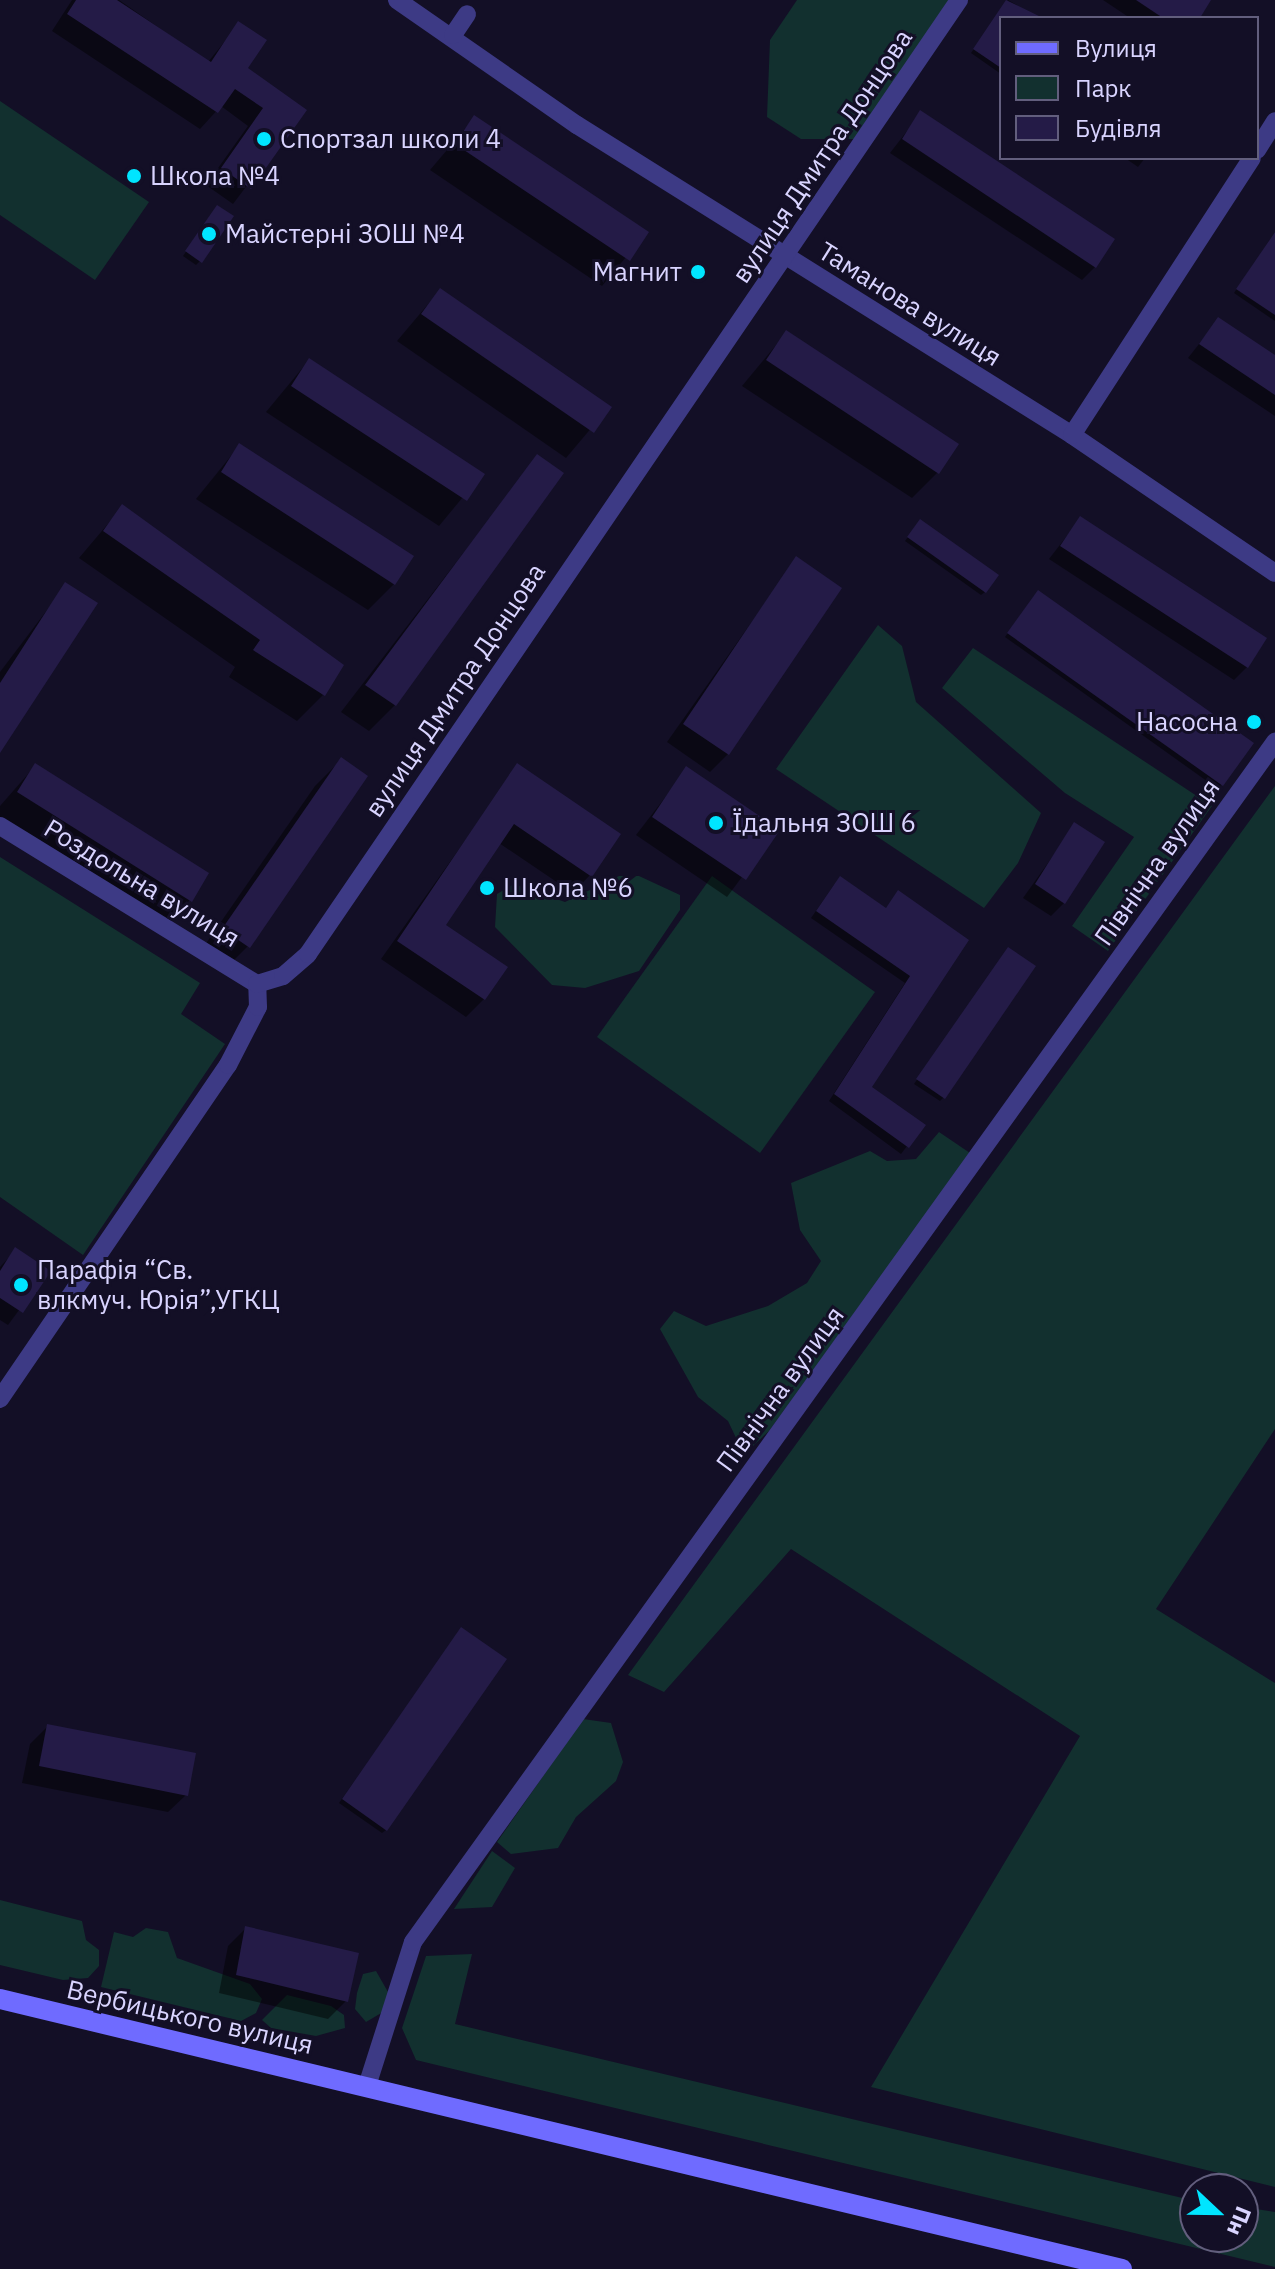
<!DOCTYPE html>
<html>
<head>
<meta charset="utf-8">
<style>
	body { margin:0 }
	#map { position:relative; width:1275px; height:2269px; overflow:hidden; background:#130f26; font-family:"IBM Plex Sans",sans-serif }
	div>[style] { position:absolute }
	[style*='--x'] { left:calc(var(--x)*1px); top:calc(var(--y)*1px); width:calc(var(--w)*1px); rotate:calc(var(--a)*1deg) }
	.green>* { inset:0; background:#12302f }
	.shadow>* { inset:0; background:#0007 }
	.building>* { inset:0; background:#241b47 }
	.minor>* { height:18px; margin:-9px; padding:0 9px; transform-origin:9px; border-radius:9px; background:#3d3a85 }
	.secondary>* { height:20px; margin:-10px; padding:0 10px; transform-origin:10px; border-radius:10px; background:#6f6bff }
	.dots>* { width:22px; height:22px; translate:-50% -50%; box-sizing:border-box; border:4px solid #130f26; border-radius:50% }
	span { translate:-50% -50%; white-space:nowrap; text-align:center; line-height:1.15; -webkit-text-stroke:6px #130f26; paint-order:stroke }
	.poi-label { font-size:26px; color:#d9d4ff }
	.left { translate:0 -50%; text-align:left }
	.right { translate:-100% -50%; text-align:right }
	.street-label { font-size:26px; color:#d9d4ff }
	.legend { position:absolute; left:999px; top:16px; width:260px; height:144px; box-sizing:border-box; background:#130f26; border:2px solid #625e7d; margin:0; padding:10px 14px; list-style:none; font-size:24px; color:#d9d4ff }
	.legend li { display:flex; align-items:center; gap:16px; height:40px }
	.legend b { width:40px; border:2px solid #625e7d }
	.north { position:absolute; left:1179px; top:2173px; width:80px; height:80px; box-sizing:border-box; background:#130f26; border:2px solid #625e7d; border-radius:50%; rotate:112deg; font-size:22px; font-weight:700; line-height:32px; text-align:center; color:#d9d4ff }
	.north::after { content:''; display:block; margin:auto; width:28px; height:36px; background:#00e5ff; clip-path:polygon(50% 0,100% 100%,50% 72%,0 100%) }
</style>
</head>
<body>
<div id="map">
	<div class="green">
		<div style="clip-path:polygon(797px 0,952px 0,860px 139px,801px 139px,767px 117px,770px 40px)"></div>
		<div style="clip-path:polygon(0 101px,149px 202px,95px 280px,0 215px)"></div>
		<div style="clip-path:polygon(878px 625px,902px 646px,916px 702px,1041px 813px,1018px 863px,984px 908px,776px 769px)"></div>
		<div style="clip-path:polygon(973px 648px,1212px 806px,1108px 951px,1072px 926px,1134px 837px,1065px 793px,942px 688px)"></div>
		<div style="clip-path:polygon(1275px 786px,1275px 1429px,1156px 1609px,1275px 1683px,1275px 2187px,871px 2087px,1080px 1736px,791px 1549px,664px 1692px,628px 1675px)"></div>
		<div style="clip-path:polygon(0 857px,200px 983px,181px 1014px,225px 1044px,83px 1255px,0 1197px)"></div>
		<div style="clip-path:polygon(619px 876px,639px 876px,680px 895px,680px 910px,639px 971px,585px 988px,552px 985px,495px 927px,497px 894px,514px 884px,565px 902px)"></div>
		<div style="clip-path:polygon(712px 876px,875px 992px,760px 1153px,597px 1037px)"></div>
		<div style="clip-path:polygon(939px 1132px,970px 1153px,769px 1431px,753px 1446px,738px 1442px,728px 1421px,698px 1397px,660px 1329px,674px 1311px,706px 1326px,768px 1306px,807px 1283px,821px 1261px,800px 1230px,791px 1183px,870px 1151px,887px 1161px,916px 1159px)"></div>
		<div style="clip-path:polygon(583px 1719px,611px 1723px,623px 1762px,616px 1781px,576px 1817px,558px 1848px,511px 1854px,497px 1842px)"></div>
		<div style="clip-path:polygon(492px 1851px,515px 1868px,492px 1907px,454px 1909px)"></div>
		<div style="clip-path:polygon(0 1900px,82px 1921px,86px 1940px,99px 1950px,99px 1966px,88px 1978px,63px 1980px,0 1965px)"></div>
		<div style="clip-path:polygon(146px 1928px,168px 1932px,177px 1958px,250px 1984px,262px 1999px,256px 2013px,241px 2021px,101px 1987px,114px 1932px,133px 1937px)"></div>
		<div style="clip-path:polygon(472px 1954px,455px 2024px,1195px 2201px,1195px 2237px,1243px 2237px,1243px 2207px,1275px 2212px,1275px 2267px,416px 2060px,402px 2028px,426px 1956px)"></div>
		<div style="clip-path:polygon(376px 1971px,388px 1992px,383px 2012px,366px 2022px,355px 2009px,357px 1993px,363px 1974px)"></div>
		<div style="clip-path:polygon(287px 1995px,331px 2006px,344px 2015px,345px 2028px,316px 2036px,271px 2028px,262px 2020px)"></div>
	</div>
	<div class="shadow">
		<div style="clip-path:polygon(72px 0,119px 0,208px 62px,239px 24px,246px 68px,304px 110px,233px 204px,206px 185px,248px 126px,221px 106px,200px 129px,52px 31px)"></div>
		<div style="clip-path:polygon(1008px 0,1039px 18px,1001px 18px,1001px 74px,971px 53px)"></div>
		<div style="clip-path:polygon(1103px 0,1201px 0,1197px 18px,1130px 18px)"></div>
		<div style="clip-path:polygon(921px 113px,1095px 267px,1082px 280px,890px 153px)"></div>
		<div style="clip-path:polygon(475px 117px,646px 233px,602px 286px,430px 170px)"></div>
		<div style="clip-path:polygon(1125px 158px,1145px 158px,1138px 167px)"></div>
		<div style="clip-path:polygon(214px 211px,200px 261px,196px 265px,183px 256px)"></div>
		<div style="clip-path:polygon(1275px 232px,1275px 321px,1234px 293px)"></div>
		<div style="clip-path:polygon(440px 290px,609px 407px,566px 458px,397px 341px)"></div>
		<div style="clip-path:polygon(1218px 320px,1275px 358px,1275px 416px,1188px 358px)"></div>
		<div style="clip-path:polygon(786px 333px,938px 472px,912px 498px,742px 386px)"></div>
		<div style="clip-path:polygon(309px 360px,482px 474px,439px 526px,266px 412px)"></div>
		<div style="clip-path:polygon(239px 446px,394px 584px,368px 610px,196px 499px)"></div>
		<div style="clip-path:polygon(538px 456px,561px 473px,395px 705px,369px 731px,341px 712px)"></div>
		<div style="clip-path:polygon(123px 506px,323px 695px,297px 721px,229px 677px,235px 667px,79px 558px)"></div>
		<div style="clip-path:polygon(1080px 519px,1247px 667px,1234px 680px,1049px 559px)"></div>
		<div style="clip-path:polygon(917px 525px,985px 592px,981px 595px,905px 541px)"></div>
		<div style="clip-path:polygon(796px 559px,728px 754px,710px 772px,667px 742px)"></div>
		<div style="clip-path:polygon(66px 585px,0 749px,0 672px)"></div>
		<div style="clip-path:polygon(1034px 596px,1251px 744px,1218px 789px,1005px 637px)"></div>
		<div style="clip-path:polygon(341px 760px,248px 946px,222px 972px,198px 955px,315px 786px)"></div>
		<div style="clip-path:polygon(35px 766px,190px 900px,164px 926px,0 824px,0 806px)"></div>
		<div style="clip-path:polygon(518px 766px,590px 875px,573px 893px,499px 843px,443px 926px,484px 999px,466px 1017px,381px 959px)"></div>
		<div style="clip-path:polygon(687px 769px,777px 830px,727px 897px,636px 835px)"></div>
		<div style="clip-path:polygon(1075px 825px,1064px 903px,1051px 916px,1023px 898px)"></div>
		<div style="clip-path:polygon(834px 885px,885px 910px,898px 893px,967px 940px,870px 1087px,923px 1125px,901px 1154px,829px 1101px,905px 983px,811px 918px)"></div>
		<div style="clip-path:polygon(1005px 953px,943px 1098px,940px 1101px,914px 1084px)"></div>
		<div style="clip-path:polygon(16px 1250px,48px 1271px,8px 1325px,0 1320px,0 1267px)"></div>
		<div style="clip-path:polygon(458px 1634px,386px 1830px,382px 1833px,339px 1803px)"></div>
		<div style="clip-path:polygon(48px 1726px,186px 1795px,168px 1812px,22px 1783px,30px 1744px)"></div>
		<div style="clip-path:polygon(246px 1928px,346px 2001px,328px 2019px,219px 1993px,228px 1946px)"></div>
	</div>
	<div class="building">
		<div style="clip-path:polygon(76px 0,117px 0,211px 62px,238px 21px,267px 40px,248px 68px,307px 110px,251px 189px,221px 168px,263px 108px,235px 89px,218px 113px,67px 14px)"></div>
		<div style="clip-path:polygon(1006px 0,1043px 18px,1001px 18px,1001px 68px,973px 49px)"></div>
		<div style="clip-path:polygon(1136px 0,1211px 0,1200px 18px,1163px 18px)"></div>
		<div style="clip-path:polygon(920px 110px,1115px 239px,1096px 268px,902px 139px)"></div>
		<div style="clip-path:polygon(474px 115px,649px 232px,630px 261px,455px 144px)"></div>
		<div style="clip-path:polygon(217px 205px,234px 216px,202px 263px,185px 251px)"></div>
		<div style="clip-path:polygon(1275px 232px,1275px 315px,1236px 289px)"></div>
		<div style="clip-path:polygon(440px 288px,612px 407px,594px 433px,421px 314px)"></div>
		<div style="clip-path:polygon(1218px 317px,1275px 355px,1275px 395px,1199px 344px)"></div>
		<div style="clip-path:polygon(786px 330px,959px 444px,939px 474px,766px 360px)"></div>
		<div style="clip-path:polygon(309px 358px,485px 474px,467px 501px,291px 386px)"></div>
		<div style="clip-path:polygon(239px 443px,414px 556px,395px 585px,221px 472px)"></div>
		<div style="clip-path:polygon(537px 454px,564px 473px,396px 706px,365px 685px)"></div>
		<div style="clip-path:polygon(122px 504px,344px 665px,325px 696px,253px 650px,260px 640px,103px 531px)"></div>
		<div style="clip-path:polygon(1080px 516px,1267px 638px,1248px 668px,1060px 546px)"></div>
		<div style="clip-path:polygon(920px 519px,999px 575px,986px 593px,907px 537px)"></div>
		<div style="clip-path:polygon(796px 556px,842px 588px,729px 755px,683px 724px)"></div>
		<div style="clip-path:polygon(65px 582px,98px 603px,0 753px,0 683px)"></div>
		<div style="clip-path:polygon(1038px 590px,1254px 743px,1223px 786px,1007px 633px)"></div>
		<div style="clip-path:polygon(341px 757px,368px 776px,250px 948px,222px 929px)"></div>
		<div style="clip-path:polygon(35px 763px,209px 873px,192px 902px,17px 792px)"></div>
		<div style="clip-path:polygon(517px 763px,621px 834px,592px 877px,514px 824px,446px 925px,508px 967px,485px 1000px,397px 941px)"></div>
		<div style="clip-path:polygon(686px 766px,780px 830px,746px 880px,652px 817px)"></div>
		<div style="clip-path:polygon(1074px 822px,1105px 842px,1065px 904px,1035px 884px)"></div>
		<div style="clip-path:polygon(840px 876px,886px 908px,898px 890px,969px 940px,872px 1087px,926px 1125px,909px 1148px,834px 1094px,910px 976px,816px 911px)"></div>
		<div style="clip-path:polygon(1008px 947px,1036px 966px,945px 1099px,916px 1079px)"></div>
		<div style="clip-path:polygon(15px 1247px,51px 1271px,23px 1313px,0 1298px,0 1271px)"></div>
		<div style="clip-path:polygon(461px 1627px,507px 1659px,387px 1831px,342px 1799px)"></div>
		<div style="clip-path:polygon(47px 1724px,196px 1753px,188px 1796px,39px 1766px)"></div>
		<div style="clip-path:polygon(245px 1926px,359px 1953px,348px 2002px,236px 1975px)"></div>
	</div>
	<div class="minor">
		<div style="--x:397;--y:0;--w:219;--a:34.8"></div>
		<div style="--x:577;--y:125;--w:584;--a:32.06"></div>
		<div style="--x:1072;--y:435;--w:245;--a:34.2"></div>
		<div style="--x:453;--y:35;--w:25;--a:-56"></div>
		<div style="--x:1257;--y:150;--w:34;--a:-58"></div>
		<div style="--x:1072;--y:435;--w:330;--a:-57"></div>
		<div style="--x:0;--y:826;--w:302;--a:31.6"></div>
		<div style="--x:0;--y:1399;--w:404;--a:-55.7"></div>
		<div style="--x:228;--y:1065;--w:65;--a:-62.7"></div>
		<div style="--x:258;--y:1007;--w:23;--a:-92"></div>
		<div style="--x:257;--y:984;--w:27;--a:-17"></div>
		<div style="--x:283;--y:976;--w:33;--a:-41"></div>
		<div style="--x:308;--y:954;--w:1155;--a:-55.69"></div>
		<div style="--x:367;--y:2086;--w:151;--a:-72.3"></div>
		<div style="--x:413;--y:1942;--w:1478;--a:-54.31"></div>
	</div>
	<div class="secondary">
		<div style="--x:0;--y:1999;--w:1154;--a:13.53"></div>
	</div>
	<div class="dots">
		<div style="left:264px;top:139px;background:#00e5ff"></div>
		<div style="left:134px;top:176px;background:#00e5ff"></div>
		<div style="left:209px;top:234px;background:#00e5ff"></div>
		<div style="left:698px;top:272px;background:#00e5ff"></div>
		<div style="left:1254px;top:722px;background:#00e5ff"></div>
		<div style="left:716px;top:823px;background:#00e5ff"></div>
		<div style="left:487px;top:888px;background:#00e5ff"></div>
		<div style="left:21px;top:1285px;background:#00e5ff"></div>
	</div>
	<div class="poi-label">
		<span class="left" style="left:280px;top:139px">Спортзал школи 4</span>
		<span class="left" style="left:150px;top:176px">Школа №4</span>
		<span class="left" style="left:225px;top:234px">Майстерні ЗОШ №4</span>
		<span class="right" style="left:682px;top:272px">Магнит</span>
		<span class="right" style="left:1238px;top:722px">Насосна</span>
		<span class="left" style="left:732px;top:823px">Їдальня ЗОШ 6</span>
		<span class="left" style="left:503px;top:888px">Школа №6</span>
		<span class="left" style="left:37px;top:1285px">Парафія “Св.<br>влкмуч. Юрія”,УГКЦ</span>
	</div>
	<div class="street-label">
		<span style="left:822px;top:156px;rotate:-56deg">вулиця Дмитра Донцова</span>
		<span style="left:910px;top:304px;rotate:32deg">Таманова вулиця</span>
		<span style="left:455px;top:690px;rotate:-56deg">вулиця Дмитра Донцова</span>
		<span style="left:1157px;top:862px;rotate:-55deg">Північна вулиця</span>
		<span style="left:142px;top:883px;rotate:31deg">Роздольна вулиця</span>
		<span style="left:780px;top:1389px;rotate:-54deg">Північна вулиця</span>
		<span style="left:190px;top:2017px;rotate:13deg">Вербицького вулиця</span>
	</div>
	<ul class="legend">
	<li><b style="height:10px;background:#6f6bff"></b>Вулиця</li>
	<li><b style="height:22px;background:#12302f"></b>Парк</li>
	<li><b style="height:22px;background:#241b47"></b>Будівля</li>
	</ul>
	<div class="north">Пн</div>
</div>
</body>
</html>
